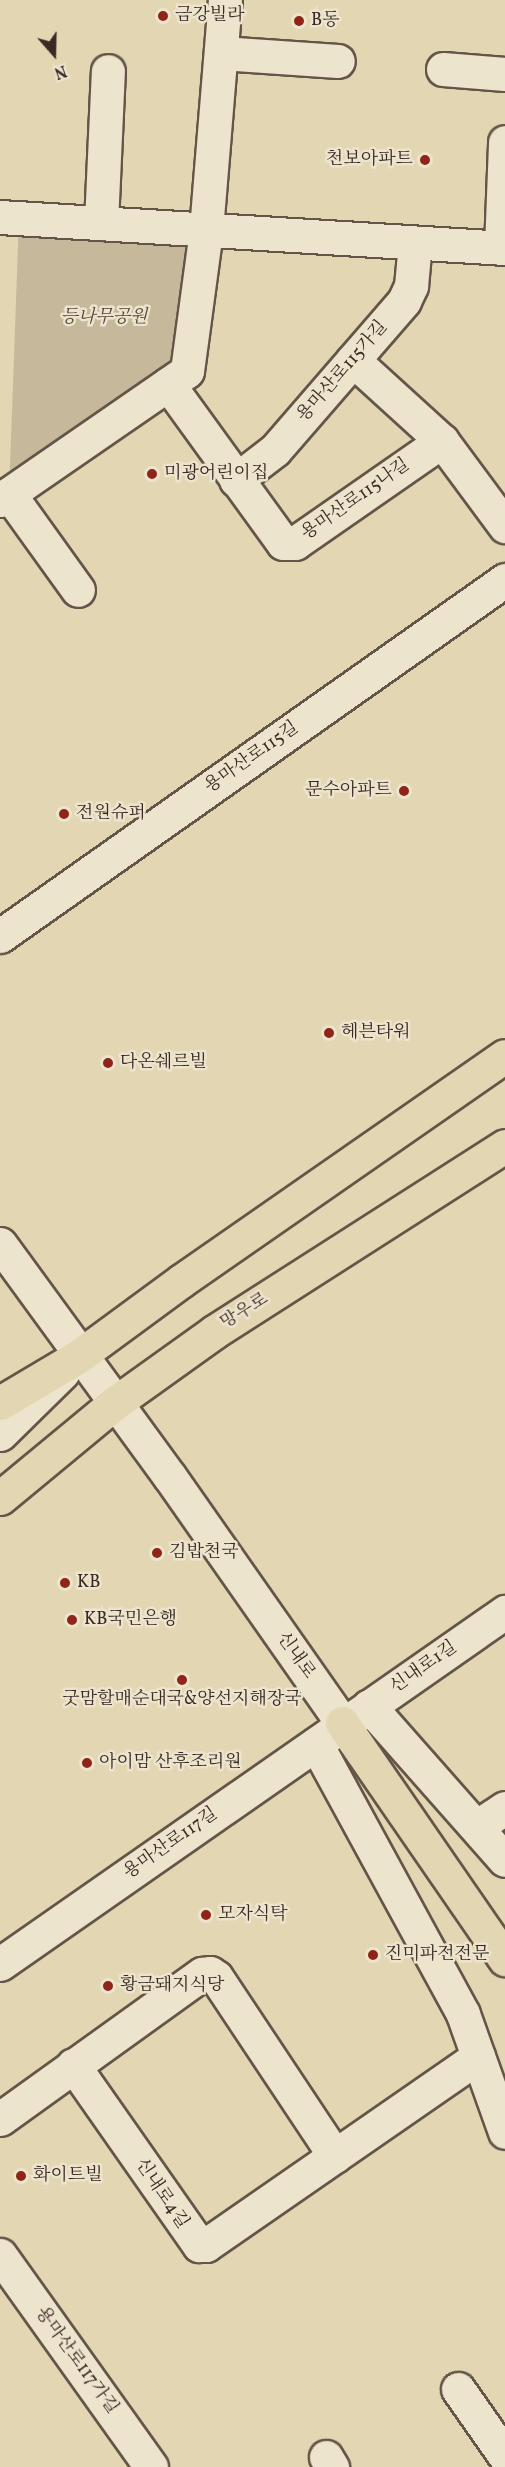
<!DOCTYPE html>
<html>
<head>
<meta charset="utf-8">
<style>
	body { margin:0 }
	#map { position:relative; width:505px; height:2467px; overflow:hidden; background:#e3d6b3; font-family:Vollkorn,"Noto Serif KR",serif }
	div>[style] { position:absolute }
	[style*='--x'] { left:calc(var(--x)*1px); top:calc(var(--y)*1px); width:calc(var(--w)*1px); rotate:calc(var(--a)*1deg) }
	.green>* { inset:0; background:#c6b99b }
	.roads { filter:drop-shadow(2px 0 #655548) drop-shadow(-2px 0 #655548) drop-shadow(0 2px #655548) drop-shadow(0 -2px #655548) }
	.minor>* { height:33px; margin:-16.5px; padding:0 16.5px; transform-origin:16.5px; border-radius:16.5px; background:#ede4ce }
	.major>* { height:33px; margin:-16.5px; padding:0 16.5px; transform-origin:16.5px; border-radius:16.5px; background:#e3d6b3 }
	.dots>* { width:16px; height:16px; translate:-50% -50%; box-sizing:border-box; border:3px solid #ede4ce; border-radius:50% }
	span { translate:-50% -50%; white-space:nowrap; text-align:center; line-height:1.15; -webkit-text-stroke:5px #ede4ce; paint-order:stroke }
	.poi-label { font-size:18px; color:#3b2a24 }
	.left { translate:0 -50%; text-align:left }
	.right { translate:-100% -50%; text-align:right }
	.park-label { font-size:18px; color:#57473c; font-style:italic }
	.street-label { font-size:18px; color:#3b2a24 }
	.north { position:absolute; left:24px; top:24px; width:60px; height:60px; -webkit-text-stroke:4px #ede4ce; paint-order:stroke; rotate:160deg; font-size:16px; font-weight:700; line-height:24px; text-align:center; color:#3b2a24 }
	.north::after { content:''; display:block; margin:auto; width:21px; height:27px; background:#3b2a24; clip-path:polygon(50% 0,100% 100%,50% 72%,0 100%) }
</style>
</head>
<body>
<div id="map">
	<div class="green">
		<div style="clip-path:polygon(19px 218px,206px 230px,187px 371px,9px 494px)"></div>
	</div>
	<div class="roads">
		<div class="minor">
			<div style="--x:221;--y:53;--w:117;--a:3.9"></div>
			<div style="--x:443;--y:69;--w:62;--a:4.6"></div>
			<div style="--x:0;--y:217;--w:506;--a:3.51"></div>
			<div style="--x:101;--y:223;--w:152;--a:-87.4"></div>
			<div style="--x:501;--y:248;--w:106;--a:-87.8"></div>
			<div style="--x:353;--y:360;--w:120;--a:42.3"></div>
			<div style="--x:442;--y:441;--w:106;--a:53.5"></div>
			<div style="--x:168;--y:384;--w:196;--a:54.1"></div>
			<div style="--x:283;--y:543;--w:12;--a:0"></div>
			<div style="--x:295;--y:543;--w:179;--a:-34.8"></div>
			<div style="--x:236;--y:480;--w:49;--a:-37.6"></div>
			<div style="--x:275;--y:450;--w:197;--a:-49.1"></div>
			<div style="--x:404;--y:301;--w:17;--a:-65"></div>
			<div style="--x:411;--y:286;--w:43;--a:-84.7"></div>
			<div style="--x:9;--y:494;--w:118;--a:54.3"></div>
			<div style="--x:0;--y:500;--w:227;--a:-34.6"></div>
			<div style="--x:187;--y:371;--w:142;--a:-82.3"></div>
			<div style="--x:206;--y:230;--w:231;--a:-85.3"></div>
			<div style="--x:0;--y:936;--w:618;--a:-35.18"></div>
			<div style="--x:0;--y:1244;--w:288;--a:53.9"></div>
			<div style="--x:170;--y:1477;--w:300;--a:55"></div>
			<div style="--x:0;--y:1434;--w:88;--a:-44.5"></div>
			<div style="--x:369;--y:1706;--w:205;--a:48.6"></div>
			<div style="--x:316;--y:1744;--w:307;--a:61.4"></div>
			<div style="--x:463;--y:2014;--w:125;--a:70.4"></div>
			<div style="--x:478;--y:1826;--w:32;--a:-34"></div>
			<div style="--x:0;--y:1964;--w:616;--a:-34.88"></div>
			<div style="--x:73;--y:2065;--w:220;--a:55"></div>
			<div style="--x:199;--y:2245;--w:7;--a:0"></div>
			<div style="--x:206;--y:2245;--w:331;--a:-34.7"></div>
			<div style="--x:0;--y:2119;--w:249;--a:-35.7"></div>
			<div style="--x:202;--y:1974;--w:8;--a:-7"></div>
			<div style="--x:210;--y:1973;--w:7;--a:34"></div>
			<div style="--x:216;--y:1977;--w:215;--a:56.4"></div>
			<div style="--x:0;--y:2255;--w:260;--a:54.5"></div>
			<div style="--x:458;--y:2389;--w:82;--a:55"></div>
			<div style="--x:326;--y:2457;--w:12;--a:59"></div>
		</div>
		<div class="major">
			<div style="--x:0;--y:1403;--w:92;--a:-30.7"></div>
			<div style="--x:79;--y:1356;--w:127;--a:-36.3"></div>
			<div style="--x:181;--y:1281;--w:394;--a:-34.8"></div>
			<div style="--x:0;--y:1498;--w:149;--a:-39.6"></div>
			<div style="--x:115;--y:1403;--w:122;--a:-35.6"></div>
			<div style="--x:214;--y:1332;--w:345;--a:-32.6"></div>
			<div style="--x:342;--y:1723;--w:287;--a:55.4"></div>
		</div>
	</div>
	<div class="dots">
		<div style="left:163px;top:16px;background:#8f2418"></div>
		<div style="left:299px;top:21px;background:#8f2418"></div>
		<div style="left:425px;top:160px;background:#8f2418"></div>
		<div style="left:152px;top:474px;background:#8f2418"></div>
		<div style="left:404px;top:791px;background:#8f2418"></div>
		<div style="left:64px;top:814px;background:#8f2418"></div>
		<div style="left:329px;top:1033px;background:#8f2418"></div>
		<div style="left:108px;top:1063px;background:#8f2418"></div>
		<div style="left:157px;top:1553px;background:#8f2418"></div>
		<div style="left:65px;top:1583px;background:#8f2418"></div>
		<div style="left:72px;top:1620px;background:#8f2418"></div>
		<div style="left:182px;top:1680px;background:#8f2418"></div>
		<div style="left:87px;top:1763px;background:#8f2418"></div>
		<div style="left:206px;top:1915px;background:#8f2418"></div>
		<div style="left:373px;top:1955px;background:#8f2418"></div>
		<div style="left:108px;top:1986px;background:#8f2418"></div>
		<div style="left:21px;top:2176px;background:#8f2418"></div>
	</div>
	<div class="poi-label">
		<span class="left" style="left:175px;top:16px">금강빌라</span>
		<span class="left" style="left:311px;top:21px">B동</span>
		<span class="right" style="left:413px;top:160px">천보아파트</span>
		<span class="left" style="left:164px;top:474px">미광어린이집</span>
		<span class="right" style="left:392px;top:791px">문수아파트</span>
		<span class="left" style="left:76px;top:814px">전원슈퍼</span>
		<span class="left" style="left:341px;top:1033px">헤븐타워</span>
		<span class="left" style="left:120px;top:1063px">다온쉐르빌</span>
		<span class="left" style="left:169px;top:1553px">김밥천국</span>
		<span class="left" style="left:77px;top:1583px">KB</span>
		<span class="left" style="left:84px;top:1620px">KB국민은행</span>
		<span style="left:182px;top:1700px">굿맘할매순대국&amp;양선지해장국</span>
		<span class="left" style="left:99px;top:1763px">아이맘 산후조리원</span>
		<span class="left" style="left:218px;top:1915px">모자식탁</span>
		<span class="left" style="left:385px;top:1955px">진미파전전문</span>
		<span class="left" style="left:120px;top:1986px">황금돼지식당</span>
		<span class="left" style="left:33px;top:2176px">화이트빌</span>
	</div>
	<div class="park-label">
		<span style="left:104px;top:318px">등나무공원</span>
	</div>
	<div class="street-label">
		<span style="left:343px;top:372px;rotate:-49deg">용마산로115가길</span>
		<span style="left:356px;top:500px;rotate:-35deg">용마산로115나길</span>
		<span style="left:252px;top:758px;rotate:-35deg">용마산로115길</span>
		<span style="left:245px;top:1312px;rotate:-32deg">망우로</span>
		<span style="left:295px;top:1656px;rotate:55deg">신내로</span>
		<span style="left:424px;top:1668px;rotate:-35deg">신내로1길</span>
		<span style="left:171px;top:1844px;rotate:-35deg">용마산로117길</span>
		<span style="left:161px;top:2194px;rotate:56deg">신내로4길</span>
		<span style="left:76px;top:2361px;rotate:54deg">용마산로117가길</span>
	</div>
	<div class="north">N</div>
</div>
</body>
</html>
